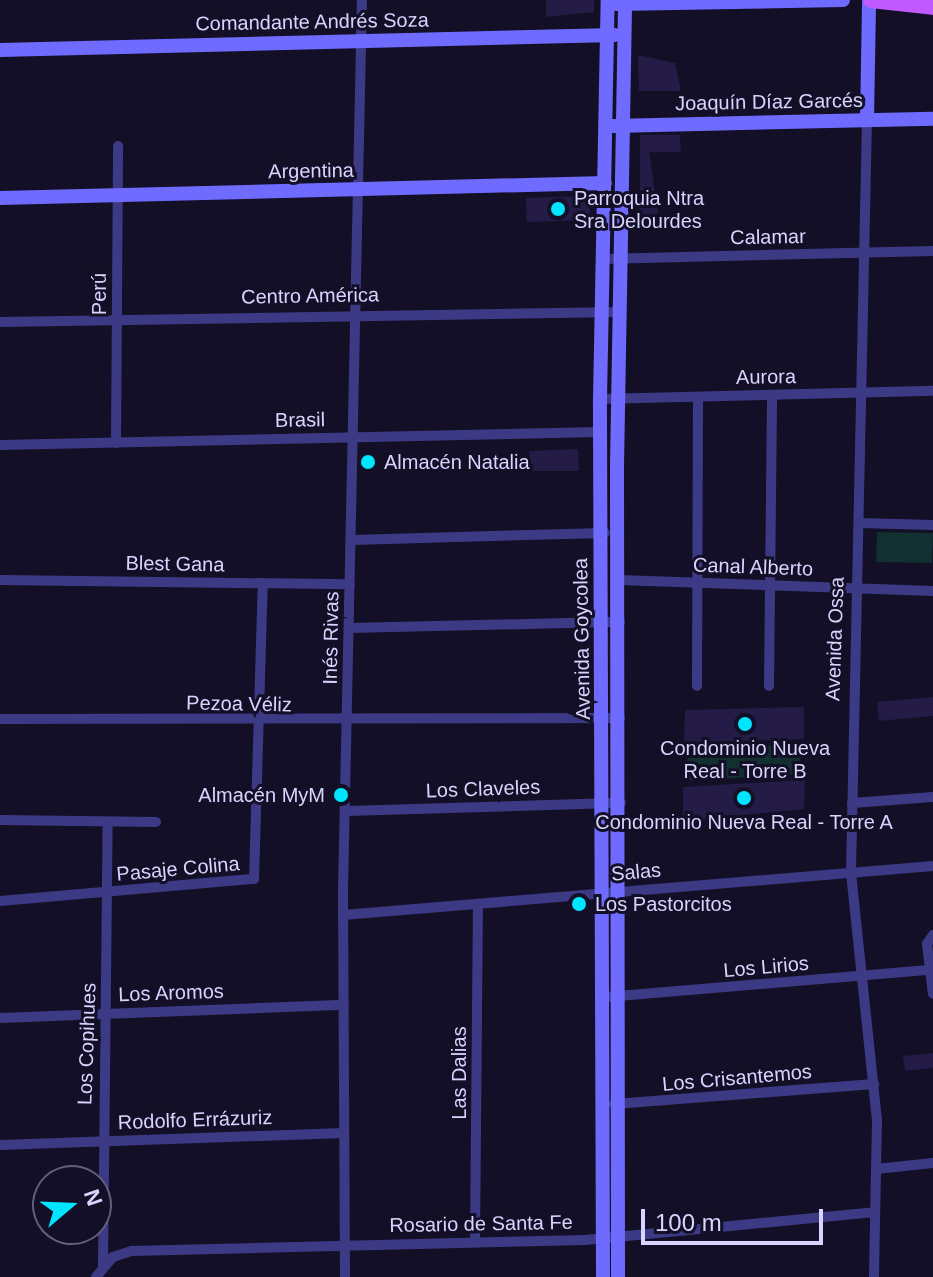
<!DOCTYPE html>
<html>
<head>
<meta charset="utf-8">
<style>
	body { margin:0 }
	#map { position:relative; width:933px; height:1277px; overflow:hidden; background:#130f26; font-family:Arial,sans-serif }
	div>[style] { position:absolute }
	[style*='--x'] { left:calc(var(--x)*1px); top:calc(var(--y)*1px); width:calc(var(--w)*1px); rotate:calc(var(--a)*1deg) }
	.green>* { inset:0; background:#12302f }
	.building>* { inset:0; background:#241b47 }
	.street>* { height:10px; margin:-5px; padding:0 5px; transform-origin:5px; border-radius:5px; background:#3d3a85 }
	.secondary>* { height:14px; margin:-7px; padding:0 7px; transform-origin:7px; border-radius:7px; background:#6f6bff }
	.primary>* { height:16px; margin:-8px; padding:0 8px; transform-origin:8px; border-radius:8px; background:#c25bff }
	.dots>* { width:22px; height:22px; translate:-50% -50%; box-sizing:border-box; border:4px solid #130f26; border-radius:50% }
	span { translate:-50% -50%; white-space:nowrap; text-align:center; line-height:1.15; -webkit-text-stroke:6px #130f26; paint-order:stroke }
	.street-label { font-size:20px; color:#d9d4ff }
	.poi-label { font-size:20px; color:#d9d4ff }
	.left { translate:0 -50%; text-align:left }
	.right { translate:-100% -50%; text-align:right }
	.north { position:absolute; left:32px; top:1165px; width:80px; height:80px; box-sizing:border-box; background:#130f26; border:2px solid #625e7d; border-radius:50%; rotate:71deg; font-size:22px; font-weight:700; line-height:32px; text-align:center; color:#d9d4ff }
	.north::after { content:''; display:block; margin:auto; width:28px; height:36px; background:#00e5ff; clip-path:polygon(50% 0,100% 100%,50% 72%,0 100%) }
	.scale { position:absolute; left:641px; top:1209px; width:182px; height:36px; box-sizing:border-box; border:4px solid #d9d4ff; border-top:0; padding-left:10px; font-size:24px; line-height:28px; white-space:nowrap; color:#d9d4ff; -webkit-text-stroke:6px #130f26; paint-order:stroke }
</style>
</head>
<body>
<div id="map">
	<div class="green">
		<div style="clip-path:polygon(877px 532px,933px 533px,932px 563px,876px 562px)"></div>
		<div style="clip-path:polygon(800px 744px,801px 774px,687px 781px,688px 751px)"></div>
	</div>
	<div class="building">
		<div style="clip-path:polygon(546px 0,594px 0,594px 12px,546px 17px)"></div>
		<div style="clip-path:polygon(638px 55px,675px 63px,681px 91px,639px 91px)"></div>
		<div style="clip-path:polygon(640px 135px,680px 135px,681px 152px,649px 152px,659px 219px,640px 219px)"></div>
		<div style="clip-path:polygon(589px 196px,590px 220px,527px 222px,526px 198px)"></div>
		<div style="clip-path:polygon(578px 449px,579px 471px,530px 471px,529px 451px)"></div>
		<div style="clip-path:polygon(933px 697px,933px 716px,879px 721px,877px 702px)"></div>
		<div style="clip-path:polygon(804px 707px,804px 739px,684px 743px,685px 710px)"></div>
		<div style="clip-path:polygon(805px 780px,804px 809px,683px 821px,683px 787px)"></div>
		<div style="clip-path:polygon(933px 1053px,933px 1068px,905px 1071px,903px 1056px)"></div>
	</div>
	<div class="street">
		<div style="--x:867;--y:120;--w:753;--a:91.22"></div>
		<div style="--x:851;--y:873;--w:247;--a:84"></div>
		<div style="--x:877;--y:1119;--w:158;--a:91.1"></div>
		<div style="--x:603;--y:259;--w:330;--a:-1.4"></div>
		<div style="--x:0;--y:322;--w:620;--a:-0.92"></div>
		<div style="--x:600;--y:399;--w:333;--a:-1.4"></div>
		<div style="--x:116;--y:443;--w:297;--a:-89.6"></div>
		<div style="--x:0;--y:445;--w:600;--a:-1.24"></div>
		<div style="--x:859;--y:523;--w:74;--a:1.5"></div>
		<div style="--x:351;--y:540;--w:254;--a:-1.6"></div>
		<div style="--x:0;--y:580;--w:350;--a:0.7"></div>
		<div style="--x:619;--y:580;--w:314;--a:2"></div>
		<div style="--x:349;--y:628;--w:271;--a:-1.3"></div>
		<div style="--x:697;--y:686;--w:289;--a:-89.8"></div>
		<div style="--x:769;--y:686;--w:291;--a:-89.4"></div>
		<div style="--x:0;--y:719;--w:620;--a:-0.09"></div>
		<div style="--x:852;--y:803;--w:81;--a:-4.2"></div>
		<div style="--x:346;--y:811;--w:275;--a:-1.7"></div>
		<div style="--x:0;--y:820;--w:156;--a:0.7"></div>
		<div style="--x:0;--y:901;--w:255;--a:-5"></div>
		<div style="--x:254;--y:879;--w:296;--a:-88.3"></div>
		<div style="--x:343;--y:915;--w:592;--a:-4.75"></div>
		<div style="--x:933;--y:935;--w:11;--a:124"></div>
		<div style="--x:927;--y:944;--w:50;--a:83.2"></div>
		<div style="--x:606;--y:997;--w:324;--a:-4.8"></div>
		<div style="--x:0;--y:1018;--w:344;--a:-2.2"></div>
		<div style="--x:614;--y:1104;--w:261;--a:-4.4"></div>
		<div style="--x:0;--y:1145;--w:344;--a:-2"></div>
		<div style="--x:876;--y:1169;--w:57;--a:-6"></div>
		<div style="--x:475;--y:1242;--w:338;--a:-89.5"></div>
		<div style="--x:103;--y:1266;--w:444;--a:-89.4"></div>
		<div style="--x:96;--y:1277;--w:26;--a:-50"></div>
		<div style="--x:113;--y:1257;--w:20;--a:-18"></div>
		<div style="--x:132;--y:1251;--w:453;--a:-1.4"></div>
		<div style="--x:585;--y:1240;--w:291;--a:-5.5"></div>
		<div style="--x:345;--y:1277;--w:388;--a:-90.3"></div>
		<div style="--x:343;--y:889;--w:889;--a:-88.78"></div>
	</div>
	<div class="secondary">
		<div style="--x:616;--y:4;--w:227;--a:-1"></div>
		<div style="--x:0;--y:50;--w:615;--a:-1.4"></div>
		<div style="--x:867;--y:120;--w:120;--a:-89"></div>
		<div style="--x:613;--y:126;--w:320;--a:-1.3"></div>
		<div style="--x:0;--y:198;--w:605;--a:-1.42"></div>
		<div style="--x:603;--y:1277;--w:878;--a:-90.2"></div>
		<div style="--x:600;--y:399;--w:399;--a:-88.9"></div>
		<div style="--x:618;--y:1277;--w:811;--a:-90.07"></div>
		<div style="--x:617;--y:466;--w:466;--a:-89"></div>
	</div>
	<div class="primary">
		<div style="--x:871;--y:0;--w:62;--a:6.4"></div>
	</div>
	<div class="dots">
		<div style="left:558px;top:209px;background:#00e5ff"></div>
		<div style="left:368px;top:462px;background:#00e5ff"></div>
		<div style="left:745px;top:724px;background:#00e5ff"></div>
		<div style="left:341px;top:795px;background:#00e5ff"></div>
		<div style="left:744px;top:798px;background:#00e5ff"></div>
		<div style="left:579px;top:904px;background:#00e5ff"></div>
	</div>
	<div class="street-label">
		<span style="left:312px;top:22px;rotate:-1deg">Comandante Andrés Soza</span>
		<span style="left:769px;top:102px;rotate:-1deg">Joaquín Díaz Garcés</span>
		<span style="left:311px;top:171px;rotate:-1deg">Argentina</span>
		<span style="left:768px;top:237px;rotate:-1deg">Calamar</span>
		<span style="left:99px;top:294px;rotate:-90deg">Perú</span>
		<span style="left:310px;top:296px;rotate:-1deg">Centro América</span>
		<span style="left:766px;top:377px;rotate:-1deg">Aurora</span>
		<span style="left:300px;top:420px;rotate:-1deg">Brasil</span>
		<span style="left:175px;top:564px;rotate:1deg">Blest Gana</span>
		<span style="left:753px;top:567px;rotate:2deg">Canal Alberto</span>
		<span style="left:331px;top:638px;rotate:-89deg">Inés Rivas</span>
		<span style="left:582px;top:639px;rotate:-91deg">Avenida Goycolea</span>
		<span style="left:835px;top:639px;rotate:-88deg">Avenida Ossa</span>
		<span style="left:239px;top:704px;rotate:1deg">Pezoa Véliz</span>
		<span style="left:483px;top:789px;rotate:-2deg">Los Claveles</span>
		<span style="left:178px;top:869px;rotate:-5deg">Pasaje Colina</span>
		<span style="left:636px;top:872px;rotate:-5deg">Salas</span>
		<span style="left:766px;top:967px;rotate:-5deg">Los Lirios</span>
		<span style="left:171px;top:993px;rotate:-2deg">Los Aromos</span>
		<span style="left:87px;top:1044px;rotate:-88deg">Los Copihues</span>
		<span style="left:459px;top:1073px;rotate:-90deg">Las Dalias</span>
		<span style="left:737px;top:1078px;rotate:-5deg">Los Crisantemos</span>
		<span style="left:195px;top:1120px;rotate:-2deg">Rodolfo Errázuriz</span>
		<span style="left:481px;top:1224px;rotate:-1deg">Rosario de Santa Fe</span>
	</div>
	<div class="poi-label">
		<span class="left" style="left:574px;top:210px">Parroquia Ntra<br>Sra Delourdes</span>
		<span class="left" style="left:384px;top:462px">Almacén Natalia</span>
		<span style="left:745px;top:760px">Condominio Nueva<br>Real - Torre B</span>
		<span class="right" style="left:325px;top:795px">Almacén MyM</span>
		<span style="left:744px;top:822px">Condominio Nueva Real - Torre A</span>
		<span class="left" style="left:595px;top:904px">Los Pastorcitos</span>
	</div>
	<div class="north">N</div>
	<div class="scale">100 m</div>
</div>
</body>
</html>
